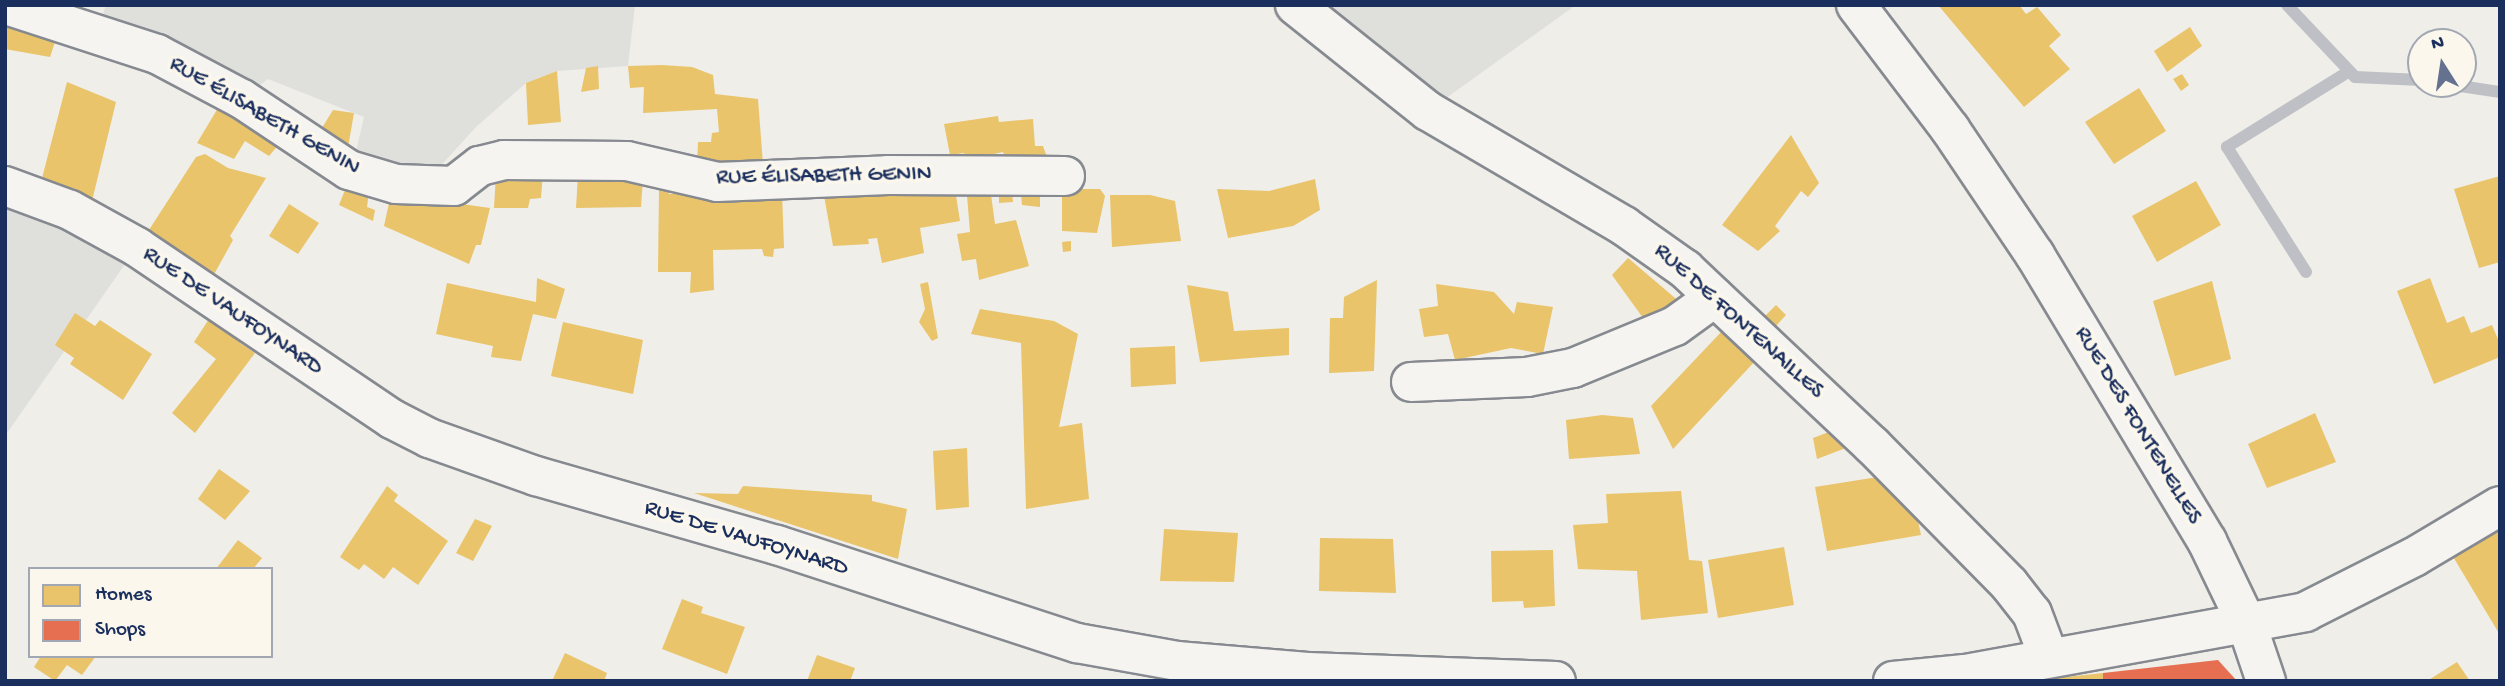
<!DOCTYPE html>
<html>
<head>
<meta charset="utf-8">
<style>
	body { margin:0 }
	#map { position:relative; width:2505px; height:686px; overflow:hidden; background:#efeee9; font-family:"Gochi Hand",sans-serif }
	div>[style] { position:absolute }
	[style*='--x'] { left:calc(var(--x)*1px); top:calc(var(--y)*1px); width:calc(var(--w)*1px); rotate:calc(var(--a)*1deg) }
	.green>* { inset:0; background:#dfdfdc }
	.homes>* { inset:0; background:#e9c46a }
	.shops>* { inset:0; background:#e76f51 }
	.stream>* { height:12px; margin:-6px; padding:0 6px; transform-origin:6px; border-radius:6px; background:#bec0c6 }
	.roads { filter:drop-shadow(2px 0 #868a90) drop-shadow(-2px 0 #868a90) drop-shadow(0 2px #868a90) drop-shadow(0 -2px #868a90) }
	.minor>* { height:38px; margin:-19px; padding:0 19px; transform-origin:19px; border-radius:19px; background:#f5f4f0 }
	.tertiary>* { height:38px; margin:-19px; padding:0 19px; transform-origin:19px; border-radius:19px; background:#f5f4f0 }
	span { translate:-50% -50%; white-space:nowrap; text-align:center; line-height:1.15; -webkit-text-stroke:7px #fbf7ec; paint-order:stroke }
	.street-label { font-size:23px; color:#1b2f5e }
	.frame { position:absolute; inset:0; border:7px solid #1b2f5e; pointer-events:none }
	.legend { position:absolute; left:28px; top:567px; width:245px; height:91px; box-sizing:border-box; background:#fbf7ec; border:2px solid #a1a7b3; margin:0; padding:9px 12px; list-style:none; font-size:21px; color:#1b2f5e }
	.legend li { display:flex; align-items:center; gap:14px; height:35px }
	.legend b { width:35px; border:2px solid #a1a7b3 }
	.north { position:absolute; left:2407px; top:28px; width:70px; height:70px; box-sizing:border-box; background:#fbf7ec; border:2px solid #a1a7b3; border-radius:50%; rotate:348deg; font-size:19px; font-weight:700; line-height:28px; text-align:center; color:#1b2f5e }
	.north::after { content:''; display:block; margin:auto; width:24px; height:32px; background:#65728f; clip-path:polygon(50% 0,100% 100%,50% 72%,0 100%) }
</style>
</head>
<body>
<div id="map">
	<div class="green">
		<div style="clip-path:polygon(106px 5px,635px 5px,628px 66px,557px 71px,526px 83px,476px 127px,435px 172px,355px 156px,364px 117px,268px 79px,242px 99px,97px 32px)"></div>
		<div style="clip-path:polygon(1306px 5px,1576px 5px,1428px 111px)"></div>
		<div style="clip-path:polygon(5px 191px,137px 247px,5px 436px)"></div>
	</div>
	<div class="homes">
		<div style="clip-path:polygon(1938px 5px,2019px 5px,2026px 14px,2037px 7px,2061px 35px,2049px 46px,2070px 69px,2024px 107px)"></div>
		<div style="clip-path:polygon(5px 12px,58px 33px,50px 57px,5px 49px)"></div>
		<div style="clip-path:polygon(2190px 27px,2202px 46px,2167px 72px,2154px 51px)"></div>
		<div style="clip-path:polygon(662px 65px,692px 67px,713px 75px,715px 94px,758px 99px,763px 164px,697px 164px,698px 142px,711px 142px,712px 133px,719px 132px,717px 109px,643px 113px,644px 87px,630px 88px,628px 66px)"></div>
		<div style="clip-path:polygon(598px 66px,599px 89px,581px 92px,586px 68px)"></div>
		<div style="clip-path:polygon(557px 71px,561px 122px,528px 125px,526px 83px)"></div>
		<div style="clip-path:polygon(2182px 74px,2189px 85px,2181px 91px,2173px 79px)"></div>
		<div style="clip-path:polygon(67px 82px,116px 102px,92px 201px,41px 182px)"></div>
		<div style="clip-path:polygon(2139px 88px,2166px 131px,2114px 164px,2085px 122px)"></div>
		<div style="clip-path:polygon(221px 103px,286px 136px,269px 156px,245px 141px,234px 159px,197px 143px)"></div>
		<div style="clip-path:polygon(333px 110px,354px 113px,347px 153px,317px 136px)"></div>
		<div style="clip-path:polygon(998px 116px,999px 122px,1033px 119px,1035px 146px,1043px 146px,1050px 165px,1031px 163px,1028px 155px,1005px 157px,1003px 152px,965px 160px,964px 153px,950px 155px,944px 124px)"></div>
		<div style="clip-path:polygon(1791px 135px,1819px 183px,1808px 197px,1801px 191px,1775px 226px,1780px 231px,1758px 251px,1722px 225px)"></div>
		<div style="clip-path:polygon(205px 154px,228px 168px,266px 178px,230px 236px,233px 240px,212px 278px,147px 233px,196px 157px)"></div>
		<div style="clip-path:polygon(543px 173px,541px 198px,530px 199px,528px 208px,494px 208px,496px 174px)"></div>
		<div style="clip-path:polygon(578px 175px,643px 178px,641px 207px,576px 208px)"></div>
		<div style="clip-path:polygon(2500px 176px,2500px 262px,2479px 268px,2454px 189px)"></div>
		<div style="clip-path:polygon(1315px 179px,1320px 210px,1293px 226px,1228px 238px,1217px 189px,1269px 191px)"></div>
		<div style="clip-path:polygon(989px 180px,995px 224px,1016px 220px,1029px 266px,979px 280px,976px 259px,962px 261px,957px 234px,970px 232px,966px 183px)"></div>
		<div style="clip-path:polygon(2196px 181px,2221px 225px,2157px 262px,2132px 216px)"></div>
		<div style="clip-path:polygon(1011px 182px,1013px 202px,999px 203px,999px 183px)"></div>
		<div style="clip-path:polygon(954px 183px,960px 221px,920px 228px,924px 253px,882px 263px,877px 238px,868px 239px,869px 244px,833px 246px,823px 190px)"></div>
		<div style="clip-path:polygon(1020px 183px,1040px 183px,1040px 207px,1022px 205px)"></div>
		<div style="clip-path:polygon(347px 185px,369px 192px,367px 207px,375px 210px,373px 221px,339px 205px)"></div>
		<div style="clip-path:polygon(667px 187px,669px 194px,782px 192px,784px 248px,774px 249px,773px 257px,764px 256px,762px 249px,713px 250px,714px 290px,690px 293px,691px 272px,658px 272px,659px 188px)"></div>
		<div style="clip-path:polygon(1062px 189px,1100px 189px,1105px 196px,1097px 233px,1062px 231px)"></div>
		<div style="clip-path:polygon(391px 194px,490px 208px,481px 245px,476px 245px,469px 264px,384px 226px)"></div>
		<div style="clip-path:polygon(1110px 195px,1150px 195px,1175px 201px,1181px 241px,1112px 247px)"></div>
		<div style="clip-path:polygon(289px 204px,319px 223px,298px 254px,269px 236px)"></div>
		<div style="clip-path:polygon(1071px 241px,1071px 251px,1063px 252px,1062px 242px)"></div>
		<div style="clip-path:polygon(1628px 258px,1688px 309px,1651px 329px,1612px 275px)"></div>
		<div style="clip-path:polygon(537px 278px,565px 289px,556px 319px,533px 314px,521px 361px,491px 357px,493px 346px,436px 334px,447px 283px,536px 302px)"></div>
		<div style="clip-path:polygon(2430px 278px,2447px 323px,2464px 316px,2471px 333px,2492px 325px,2500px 344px,2500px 357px,2434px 384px,2397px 291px)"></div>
		<div style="clip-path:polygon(1377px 280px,1374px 371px,1329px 373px,1330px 318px,1343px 318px,1344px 297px)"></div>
		<div style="clip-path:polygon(2212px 281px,2231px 359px,2175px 376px,2153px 301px)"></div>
		<div style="clip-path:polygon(928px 282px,938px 338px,932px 341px,919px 322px,925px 309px,920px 284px)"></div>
		<div style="clip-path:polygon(1436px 284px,1494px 292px,1514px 314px,1517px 302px,1553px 307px,1543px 354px,1511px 348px,1455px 360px,1448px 334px,1424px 337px,1419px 309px,1438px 306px)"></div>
		<div style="clip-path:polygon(1187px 285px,1228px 292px,1234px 331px,1289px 328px,1289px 355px,1200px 362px)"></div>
		<div style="clip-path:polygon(1776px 305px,1786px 315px,1776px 326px,1765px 316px)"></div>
		<div style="clip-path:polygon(980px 309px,1054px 321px,1078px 334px,1059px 427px,1082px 423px,1089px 499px,1026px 509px,1021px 343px,971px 334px)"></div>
		<div style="clip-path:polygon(75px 313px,95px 326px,100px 320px,152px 354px,123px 400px,70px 364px,74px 358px,55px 345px)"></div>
		<div style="clip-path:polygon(209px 319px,241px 331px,240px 343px,255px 353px,195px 433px,172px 413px,216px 359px,194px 342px)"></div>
		<div style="clip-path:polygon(563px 322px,643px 340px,633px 394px,551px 376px)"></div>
		<div style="clip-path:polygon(1724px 329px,1757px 359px,1673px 449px,1651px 406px)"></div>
		<div style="clip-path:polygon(1175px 346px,1176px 384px,1131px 387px,1130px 348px)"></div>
		<div style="clip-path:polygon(2315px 413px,2336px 462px,2267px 488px,2248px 444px)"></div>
		<div style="clip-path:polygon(1602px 415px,1633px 418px,1640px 454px,1569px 459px,1566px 420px)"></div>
		<div style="clip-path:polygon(1834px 430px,1851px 446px,1817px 459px,1813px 438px)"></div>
		<div style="clip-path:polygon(967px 448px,969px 507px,936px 510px,933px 451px)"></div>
		<div style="clip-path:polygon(219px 469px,250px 491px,225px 520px,198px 499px)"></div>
		<div style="clip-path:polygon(1884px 476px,1914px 503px,1921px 535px,1827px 551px,1815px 487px)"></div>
		<div style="clip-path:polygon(387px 486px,398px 495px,394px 501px,448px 541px,418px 585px,393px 567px,384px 579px,364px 564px,359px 570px,340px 557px)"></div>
		<div style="clip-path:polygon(743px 486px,872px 495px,872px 501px,907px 509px,898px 559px,694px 493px,738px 494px)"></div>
		<div style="clip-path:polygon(1681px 491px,1689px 560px,1702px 561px,1708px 613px,1641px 620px,1637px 571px,1578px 569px,1573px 525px,1608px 523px,1606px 494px)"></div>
		<div style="clip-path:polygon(475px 519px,492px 526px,473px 561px,456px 553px)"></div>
		<div style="clip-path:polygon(2500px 526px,2500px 635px,2452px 555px)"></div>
		<div style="clip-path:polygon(1164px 529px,1238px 533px,1234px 582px,1160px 581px)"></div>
		<div style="clip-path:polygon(1320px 538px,1393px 539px,1396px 593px,1319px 591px)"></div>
		<div style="clip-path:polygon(238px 540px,262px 558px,253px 569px,216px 569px)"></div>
		<div style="clip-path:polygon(1784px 547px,1794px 605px,1718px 618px,1708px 560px)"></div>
		<div style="clip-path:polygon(1553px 550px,1555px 606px,1524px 608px,1523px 601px,1492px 602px,1491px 551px)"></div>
		<div style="clip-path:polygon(682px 599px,703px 607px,701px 613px,745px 627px,727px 674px,662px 649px)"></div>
		<div style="clip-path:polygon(565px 653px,607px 673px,604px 681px,552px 681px)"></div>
		<div style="clip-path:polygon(817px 655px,855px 668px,850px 681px,807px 681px)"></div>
		<div style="clip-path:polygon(41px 656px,96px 656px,82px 675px,67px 665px,55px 681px,34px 667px)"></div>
		<div style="clip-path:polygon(2457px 662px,2470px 681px,2427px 681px)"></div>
		<div style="clip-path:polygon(2103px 673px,2103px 681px,2048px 681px,2048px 679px)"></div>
	</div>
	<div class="shops">
		<div style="clip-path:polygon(2218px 660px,2237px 681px,2103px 681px,2103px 673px)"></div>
	</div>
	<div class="stream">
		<div style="--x:2287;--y:5;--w:99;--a:46.6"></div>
		<div style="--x:2355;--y:77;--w:66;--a:2.6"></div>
		<div style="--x:2447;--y:84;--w:54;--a:8.6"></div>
		<div style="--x:2306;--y:272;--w:148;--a:-122.3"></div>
		<div style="--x:2227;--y:147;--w:142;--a:-31.8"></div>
	</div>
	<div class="roads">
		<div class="minor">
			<div style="--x:6;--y:5;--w:159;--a:18"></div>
			<div style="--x:157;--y:54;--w:96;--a:27.9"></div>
			<div style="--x:242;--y:99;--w:128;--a:33.6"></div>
			<div style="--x:349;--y:170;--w:49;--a:16.6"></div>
			<div style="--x:396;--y:184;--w:58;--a:2"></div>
			<div style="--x:454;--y:186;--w:33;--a:-38"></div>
			<div style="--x:480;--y:166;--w:25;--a:-14"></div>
			<div style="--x:504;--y:160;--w:123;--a:0.5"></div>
			<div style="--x:627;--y:161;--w:92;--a:13.1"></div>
			<div style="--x:717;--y:182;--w:171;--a:-2.3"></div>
			<div style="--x:888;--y:175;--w:177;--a:0.3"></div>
			<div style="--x:1295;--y:5;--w:170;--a:38.6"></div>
			<div style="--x:1428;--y:111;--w:227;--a:30.4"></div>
			<div style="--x:1624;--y:226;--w:75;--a:35.2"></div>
			<div style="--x:1685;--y:269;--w:257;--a:43.3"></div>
			<div style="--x:1872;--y:445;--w:195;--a:45.4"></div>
			<div style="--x:2009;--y:584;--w:37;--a:52"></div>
			<div style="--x:2032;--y:613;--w:48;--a:69.3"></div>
			<div style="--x:1411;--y:382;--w:116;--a:-2.5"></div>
			<div style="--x:1527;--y:377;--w:47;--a:-11.1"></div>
			<div style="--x:1573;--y:368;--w:110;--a:-22.4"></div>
			<div style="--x:1675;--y:326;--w:49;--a:-35.9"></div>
			<div style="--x:2246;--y:622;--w:62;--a:71.3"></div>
		</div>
		<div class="tertiary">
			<div style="--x:1856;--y:5;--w:156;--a:52.8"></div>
			<div style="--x:1950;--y:129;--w:152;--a:56"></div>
			<div style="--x:2035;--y:255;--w:334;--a:59"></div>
			<div style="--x:2207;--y:541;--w:90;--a:64.3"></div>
			<div style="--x:5;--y:186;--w:69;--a:20.3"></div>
			<div style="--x:70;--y:210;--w:77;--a:28.9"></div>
			<div style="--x:137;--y:247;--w:308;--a:34"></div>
			<div style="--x:392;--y:419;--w:42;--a:27.2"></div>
			<div style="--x:429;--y:438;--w:114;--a:19.6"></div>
			<div style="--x:536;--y:476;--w:251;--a:16"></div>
			<div style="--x:777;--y:545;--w:316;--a:18.1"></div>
			<div style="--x:1077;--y:643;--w:102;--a:10.2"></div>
			<div style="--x:1177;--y:661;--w:131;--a:4.8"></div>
			<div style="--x:1308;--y:672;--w:248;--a:2.1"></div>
			<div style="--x:1893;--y:681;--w:72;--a:-5.6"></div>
			<div style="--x:1965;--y:674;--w:346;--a:-10.3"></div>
			<div style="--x:2305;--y:612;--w:122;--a:-26.8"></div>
			<div style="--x:2414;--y:557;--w:100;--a:-30.7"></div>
		</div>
	</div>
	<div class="street-label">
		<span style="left:264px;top:117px;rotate:30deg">RUE ÉLISABETH GENIN</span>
		<span style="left:824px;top:177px;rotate:-1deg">RUE ÉLISABETH GENIN</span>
		<span style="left:232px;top:312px;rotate:34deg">RUE DE VAUFOYNARD</span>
		<span style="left:1738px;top:322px;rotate:42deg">RUE DE FONTENAILLES</span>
		<span style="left:2137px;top:426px;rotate:59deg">RUE DES FONTENELLES</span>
		<span style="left:746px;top:539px;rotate:17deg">RUE DE VAUFOYNARD</span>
	</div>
	<div class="frame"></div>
	<ul class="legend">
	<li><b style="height:19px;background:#e9c46a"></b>Homes</li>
	<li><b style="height:19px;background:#e76f51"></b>Shops</li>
	</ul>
	<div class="north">N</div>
</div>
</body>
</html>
